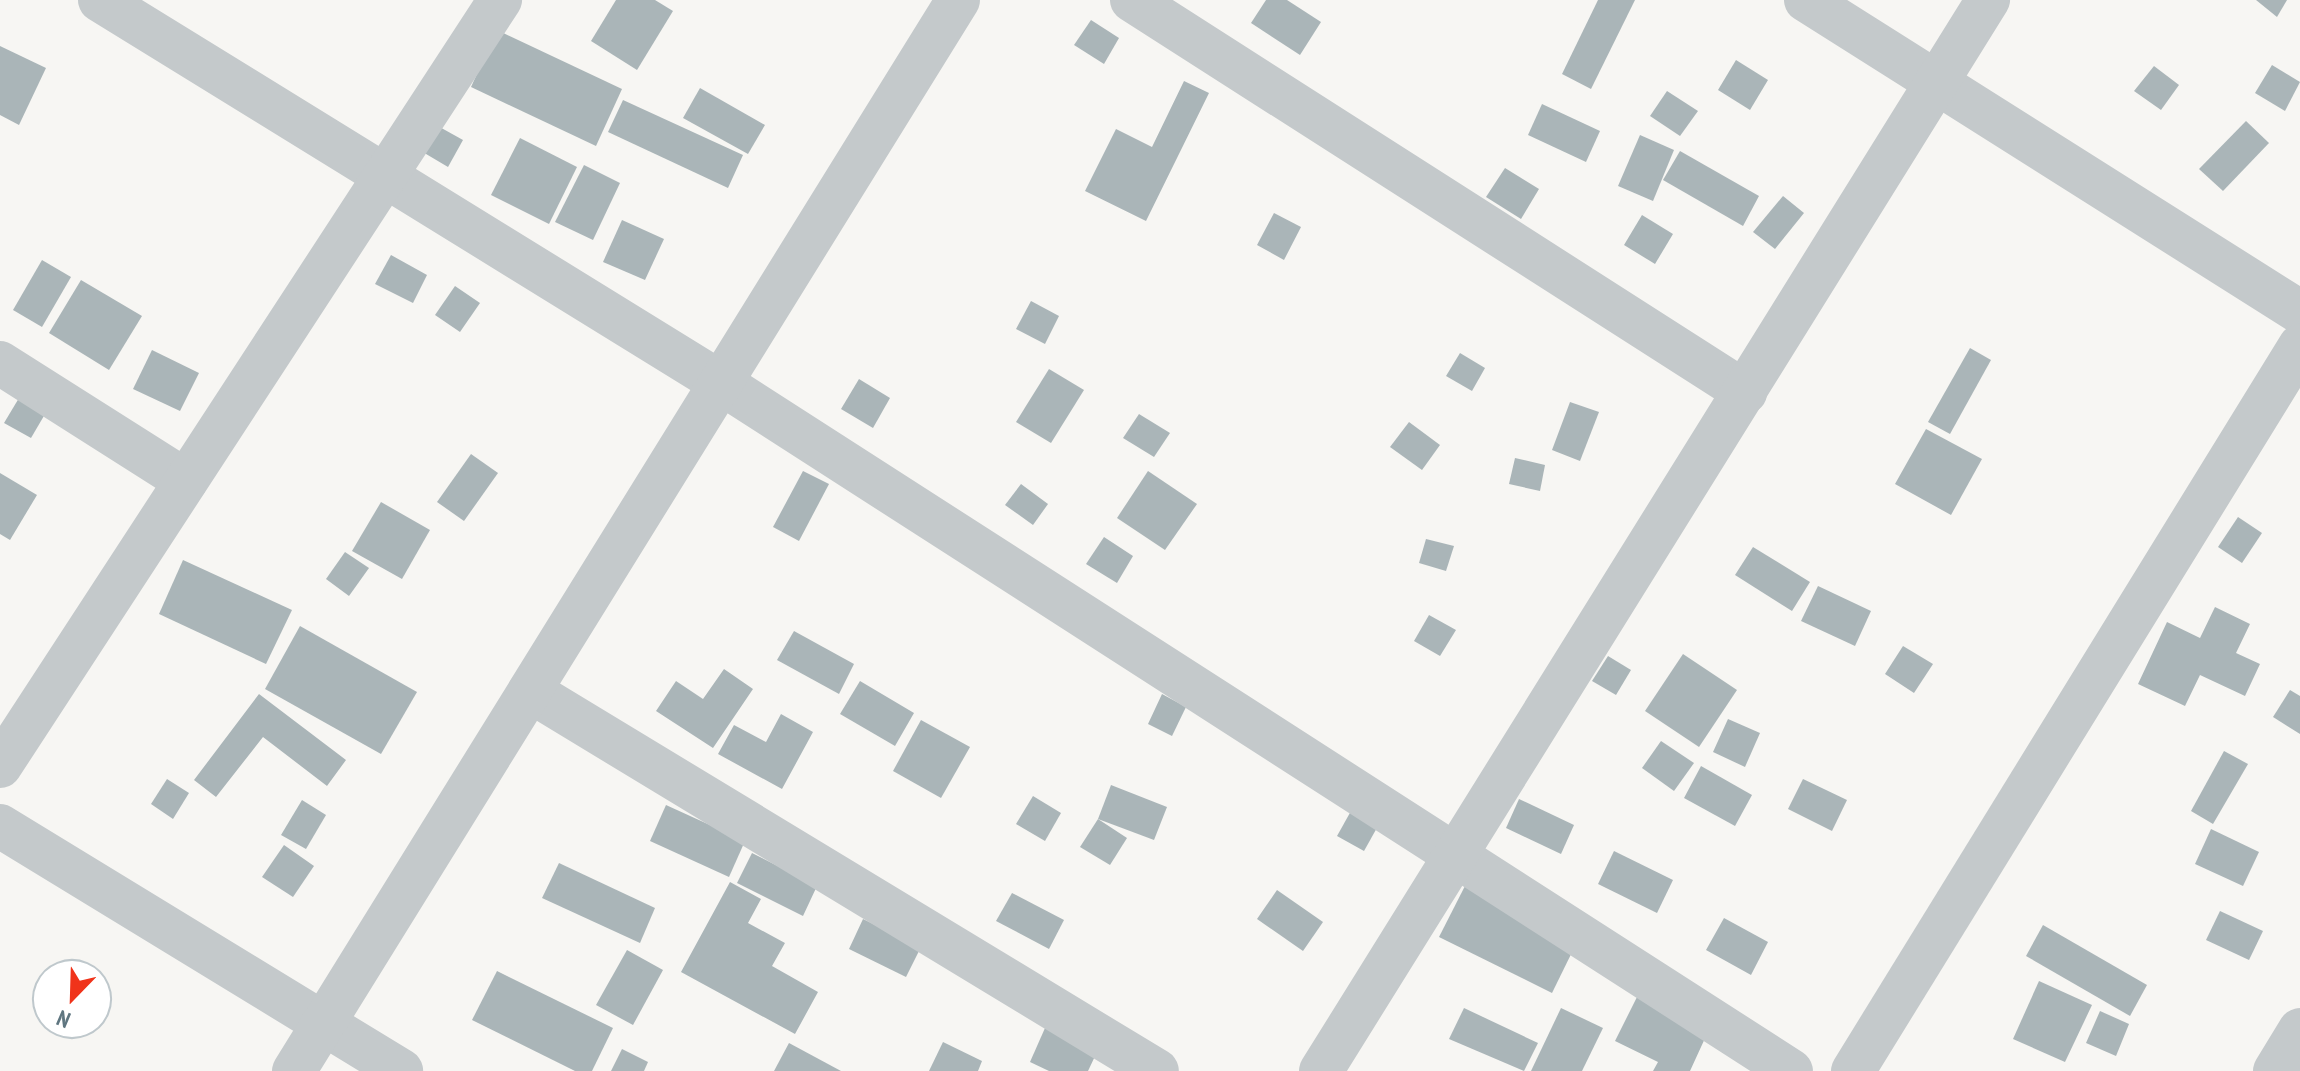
<!DOCTYPE html>
<html>
<head>
<meta charset="utf-8">
<style>
	body { margin:0 }
	#map { position:relative; width:2300px; height:1071px; overflow:hidden; background:#f7f6f3; font-family:"PT Sans Narrow",sans-serif }
	div>[style] { position:absolute }
	[style*='--x'] { left:calc(var(--x)*1px); top:calc(var(--y)*1px); width:calc(var(--w)*1px); rotate:calc(var(--a)*1deg) }
	.building>* { inset:0; background:#aab5b8 }
	.minor>* { height:44px; margin:-22px; padding:0 22px; transform-origin:22px; border-radius:22px; background:#c4c9cb }
	span { translate:-50% -50%; white-space:nowrap; text-align:center; line-height:1.15; -webkit-text-stroke:8px #fff; paint-order:stroke }
	.north { position:absolute; left:32px; top:959px; width:80px; height:80px; box-sizing:border-box; background:#fff; border:2px solid #bfc8cc; border-radius:50%; rotate:203deg; font-size:22px; font-weight:700; line-height:32px; text-align:center; color:#5f7680 }
	.north::after { content:''; display:block; margin:auto; width:28px; height:36px; background:#f0331a; clip-path:polygon(50% 0,100% 100%,50% 72%,0 100%) }
</style>
</head>
<body>
<div id="map">
	<div class="building">
		<div style="clip-path:polygon(616px 0,655px 0,673px 11px,637px 70px,591px 41px)"></div>
		<div style="clip-path:polygon(1266px 0,1287px 0,1321px 22px,1300px 55px,1251px 23px)"></div>
		<div style="clip-path:polygon(1598px 0,1635px 0,1591px 89px,1562px 74px)"></div>
		<div style="clip-path:polygon(2256px 0,2287px 0,2277px 17px)"></div>
		<div style="clip-path:polygon(1091px 20px,1119px 38px,1104px 64px,1074px 45px)"></div>
		<div style="clip-path:polygon(497px 30px,622px 89px,596px 146px,471px 87px)"></div>
		<div style="clip-path:polygon(0 46px,46px 68px,19px 125px,0 115px)"></div>
		<div style="clip-path:polygon(1736px 60px,1768px 80px,1750px 110px,1718px 90px)"></div>
		<div style="clip-path:polygon(2272px 65px,2300px 82px,2285px 111px,2255px 93px)"></div>
		<div style="clip-path:polygon(2154px 66px,2179px 85px,2161px 110px,2134px 91px)"></div>
		<div style="clip-path:polygon(1184px 81px,1209px 93px,1146px 221px,1085px 191px,1116px 129px,1152px 147px)"></div>
		<div style="clip-path:polygon(700px 88px,765px 125px,748px 154px,683px 118px)"></div>
		<div style="clip-path:polygon(1667px 91px,1698px 111px,1680px 136px,1650px 116px)"></div>
		<div style="clip-path:polygon(623px 100px,743px 155px,728px 188px,608px 132px)"></div>
		<div style="clip-path:polygon(1542px 104px,1600px 131px,1586px 162px,1528px 135px)"></div>
		<div style="clip-path:polygon(2246px 121px,2269px 143px,2223px 191px,2199px 169px)"></div>
		<div style="clip-path:polygon(436px 125px,463px 140px,448px 167px,421px 151px)"></div>
		<div style="clip-path:polygon(1640px 135px,1674px 150px,1653px 201px,1618px 186px)"></div>
		<div style="clip-path:polygon(520px 138px,577px 167px,549px 224px,491px 195px)"></div>
		<div style="clip-path:polygon(1680px 151px,1759px 196px,1743px 226px,1663px 180px)"></div>
		<div style="clip-path:polygon(584px 165px,620px 183px,593px 240px,555px 222px)"></div>
		<div style="clip-path:polygon(1505px 168px,1539px 189px,1521px 219px,1486px 197px)"></div>
		<div style="clip-path:polygon(1783px 196px,1804px 213px,1775px 249px,1753px 232px)"></div>
		<div style="clip-path:polygon(1274px 213px,1301px 227px,1284px 260px,1257px 245px)"></div>
		<div style="clip-path:polygon(1642px 215px,1673px 234px,1655px 264px,1624px 245px)"></div>
		<div style="clip-path:polygon(622px 220px,664px 239px,645px 280px,603px 262px)"></div>
		<div style="clip-path:polygon(391px 255px,427px 275px,413px 303px,375px 284px)"></div>
		<div style="clip-path:polygon(42px 260px,71px 277px,42px 327px,13px 310px)"></div>
		<div style="clip-path:polygon(81px 280px,142px 316px,109px 370px,49px 333px)"></div>
		<div style="clip-path:polygon(455px 286px,480px 303px,460px 332px,435px 315px)"></div>
		<div style="clip-path:polygon(1031px 301px,1059px 316px,1045px 344px,1016px 329px)"></div>
		<div style="clip-path:polygon(1970px 348px,1991px 360px,1950px 434px,1928px 422px)"></div>
		<div style="clip-path:polygon(152px 350px,199px 373px,180px 411px,133px 389px)"></div>
		<div style="clip-path:polygon(1460px 353px,1485px 368px,1472px 391px,1446px 376px)"></div>
		<div style="clip-path:polygon(1049px 369px,1084px 390px,1051px 443px,1016px 422px)"></div>
		<div style="clip-path:polygon(859px 379px,890px 398px,873px 428px,841px 409px)"></div>
		<div style="clip-path:polygon(22px 393px,48px 409px,31px 438px,4px 423px)"></div>
		<div style="clip-path:polygon(1570px 402px,1599px 412px,1580px 461px,1552px 450px)"></div>
		<div style="clip-path:polygon(1139px 414px,1170px 433px,1154px 457px,1123px 438px)"></div>
		<div style="clip-path:polygon(1409px 422px,1440px 445px,1422px 470px,1390px 447px)"></div>
		<div style="clip-path:polygon(1926px 429px,1982px 459px,1951px 515px,1895px 484px)"></div>
		<div style="clip-path:polygon(471px 454px,498px 473px,464px 521px,437px 502px)"></div>
		<div style="clip-path:polygon(1515px 458px,1545px 465px,1540px 491px,1509px 484px)"></div>
		<div style="clip-path:polygon(803px 471px,829px 484px,799px 541px,773px 527px)"></div>
		<div style="clip-path:polygon(1148px 471px,1197px 504px,1165px 550px,1117px 518px)"></div>
		<div style="clip-path:polygon(0 473px,37px 495px,10px 540px,0 534px)"></div>
		<div style="clip-path:polygon(1021px 484px,1048px 504px,1033px 525px,1005px 505px)"></div>
		<div style="clip-path:polygon(381px 502px,430px 530px,402px 579px,352px 551px)"></div>
		<div style="clip-path:polygon(2238px 517px,2262px 533px,2242px 563px,2218px 547px)"></div>
		<div style="clip-path:polygon(1104px 537px,1133px 556px,1117px 583px,1086px 564px)"></div>
		<div style="clip-path:polygon(1426px 539px,1454px 546px,1446px 571px,1419px 563px)"></div>
		<div style="clip-path:polygon(1753px 547px,1810px 582px,1792px 611px,1735px 575px)"></div>
		<div style="clip-path:polygon(345px 552px,369px 568px,349px 596px,326px 579px)"></div>
		<div style="clip-path:polygon(183px 560px,292px 610px,266px 664px,159px 614px)"></div>
		<div style="clip-path:polygon(1818px 586px,1871px 611px,1855px 646px,1801px 621px)"></div>
		<div style="clip-path:polygon(2215px 607px,2250px 624px,2236px 653px,2260px 664px,2245px 696px,2200px 675px,2185px 706px,2138px 684px,2167px 622px,2200px 638px)"></div>
		<div style="clip-path:polygon(1429px 615px,1456px 630px,1440px 656px,1414px 641px)"></div>
		<div style="clip-path:polygon(300px 626px,417px 692px,381px 754px,265px 689px)"></div>
		<div style="clip-path:polygon(794px 631px,854px 664px,839px 694px,777px 660px)"></div>
		<div style="clip-path:polygon(1903px 646px,1933px 664px,1914px 693px,1885px 674px)"></div>
		<div style="clip-path:polygon(1683px 654px,1737px 690px,1699px 747px,1645px 711px)"></div>
		<div style="clip-path:polygon(1608px 656px,1631px 670px,1616px 695px,1592px 681px)"></div>
		<div style="clip-path:polygon(724px 669px,753px 689px,713px 748px,656px 711px,676px 681px,703px 699px)"></div>
		<div style="clip-path:polygon(860px 681px,914px 713px,895px 746px,840px 714px)"></div>
		<div style="clip-path:polygon(2290px 690px,2300px 696px,2300px 734px,2273px 717px)"></div>
		<div style="clip-path:polygon(259px 694px,346px 760px,327px 786px,263px 737px,216px 797px,194px 780px)"></div>
		<div style="clip-path:polygon(1162px 694px,1186px 707px,1172px 736px,1148px 724px)"></div>
		<div style="clip-path:polygon(781px 714px,813px 732px,782px 789px,718px 754px,734px 725px,766px 742px)"></div>
		<div style="clip-path:polygon(1728px 719px,1760px 733px,1745px 767px,1713px 752px)"></div>
		<div style="clip-path:polygon(921px 720px,970px 747px,941px 798px,893px 771px)"></div>
		<div style="clip-path:polygon(1661px 741px,1694px 763px,1674px 791px,1642px 768px)"></div>
		<div style="clip-path:polygon(2224px 751px,2248px 764px,2213px 824px,2191px 811px)"></div>
		<div style="clip-path:polygon(1701px 766px,1752px 795px,1735px 826px,1684px 798px)"></div>
		<div style="clip-path:polygon(167px 779px,189px 793px,173px 819px,151px 804px)"></div>
		<div style="clip-path:polygon(1803px 779px,1847px 800px,1832px 831px,1788px 809px)"></div>
		<div style="clip-path:polygon(1111px 785px,1167px 807px,1154px 840px,1098px 819px)"></div>
		<div style="clip-path:polygon(1033px 796px,1061px 813px,1045px 841px,1016px 824px)"></div>
		<div style="clip-path:polygon(1519px 799px,1574px 825px,1561px 854px,1506px 828px)"></div>
		<div style="clip-path:polygon(302px 800px,326px 815px,306px 849px,281px 835px)"></div>
		<div style="clip-path:polygon(666px 805px,745px 841px,729px 877px,650px 841px)"></div>
		<div style="clip-path:polygon(1351px 811px,1378px 826px,1364px 851px,1337px 836px)"></div>
		<div style="clip-path:polygon(1098px 819px,1127px 838px,1110px 865px,1080px 847px)"></div>
		<div style="clip-path:polygon(2211px 829px,2259px 852px,2243px 886px,2195px 864px)"></div>
		<div style="clip-path:polygon(284px 845px,314px 866px,293px 897px,262px 877px)"></div>
		<div style="clip-path:polygon(1614px 851px,1673px 880px,1657px 913px,1598px 884px)"></div>
		<div style="clip-path:polygon(752px 853px,817px 886px,803px 916px,737px 883px)"></div>
		<div style="clip-path:polygon(559px 863px,655px 908px,640px 943px,542px 898px)"></div>
		<div style="clip-path:polygon(730px 882px,761px 899px,748px 923px,785px 943px,772px 966px,818px 992px,795px 1034px,681px 972px)"></div>
		<div style="clip-path:polygon(1466px 884px,1578px 940px,1552px 993px,1439px 937px)"></div>
		<div style="clip-path:polygon(1277px 890px,1323px 922px,1303px 951px,1257px 919px)"></div>
		<div style="clip-path:polygon(1012px 893px,1064px 920px,1049px 949px,996px 921px)"></div>
		<div style="clip-path:polygon(2220px 911px,2263px 931px,2249px 960px,2206px 940px)"></div>
		<div style="clip-path:polygon(1724px 918px,1768px 942px,1751px 975px,1706px 950px)"></div>
		<div style="clip-path:polygon(863px 919px,921px 947px,906px 977px,849px 949px)"></div>
		<div style="clip-path:polygon(2043px 925px,2147px 985px,2130px 1016px,2026px 956px)"></div>
		<div style="clip-path:polygon(627px 950px,663px 970px,633px 1025px,596px 1005px)"></div>
		<div style="clip-path:polygon(497px 971px,613px 1028px,592px 1071px,575px 1071px,472px 1020px)"></div>
		<div style="clip-path:polygon(2039px 981px,2092px 1005px,2065px 1062px,2013px 1039px)"></div>
		<div style="clip-path:polygon(1641px 989px,1712px 1023px,1690px 1071px,1653px 1071px,1658px 1062px,1615px 1041px)"></div>
		<div style="clip-path:polygon(1464px 1008px,1538px 1043px,1524px 1071px,1449px 1039px)"></div>
		<div style="clip-path:polygon(1561px 1008px,1603px 1028px,1582px 1071px,1531px 1071px)"></div>
		<div style="clip-path:polygon(2100px 1011px,2129px 1024px,2116px 1056px,2086px 1043px)"></div>
		<div style="clip-path:polygon(1045px 1028px,1097px 1052px,1088px 1071px,1049px 1071px,1030px 1062px)"></div>
		<div style="clip-path:polygon(943px 1042px,982px 1061px,978px 1071px,929px 1071px)"></div>
		<div style="clip-path:polygon(789px 1043px,841px 1071px,774px 1071px)"></div>
		<div style="clip-path:polygon(622px 1049px,648px 1062px,644px 1071px,611px 1071px)"></div>
	</div>
	<div class="minor">
		<div style="--x:100;--y:0;--w:730;--a:31.66"></div>
		<div style="--x:721;--y:383;--w:1272;--a:32.74"></div>
		<div style="--x:1132;--y:0;--w:728;--a:32.6"></div>
		<div style="--x:1806;--y:0;--w:584;--a:32.28"></div>
		<div style="--x:0;--y:363;--w:220;--a:32.4"></div>
		<div style="--x:530;--y:691;--w:733;--a:31.22"></div>
		<div style="--x:0;--y:766;--w:915;--a:-56.87"></div>
		<div style="--x:0;--y:826;--w:470;--a:31.4"></div>
		<div style="--x:294;--y:1071;--w:1260;--a:-58.2"></div>
		<div style="--x:1321;--y:1071;--w:1262;--a:-58.09"></div>
		<div style="--x:1853;--y:1071;--w:852;--a:-58.34"></div>
		<div style="--x:2275;--y:1071;--w:48;--a:-58.6"></div>
	</div>
	<div class="north">N</div>
</div>
</body>
</html>
